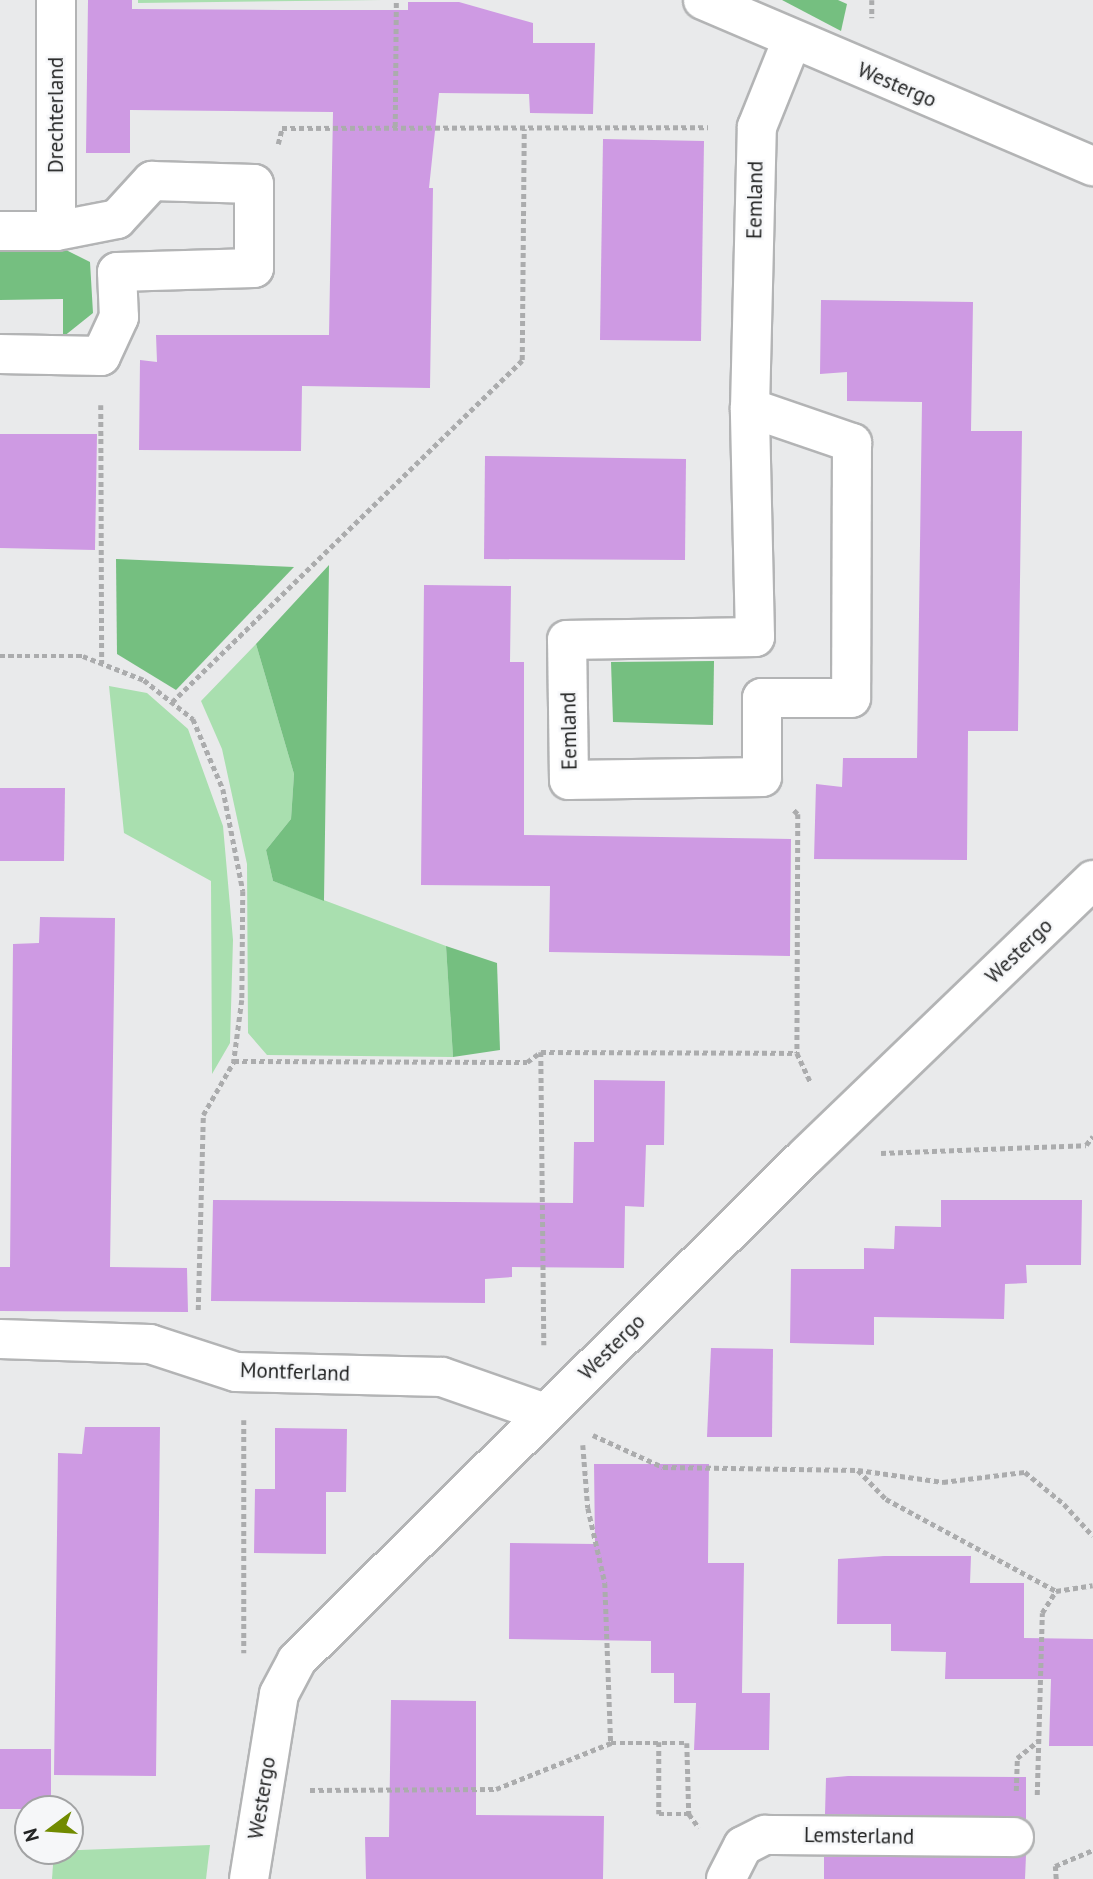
<!DOCTYPE html>
<html>
<head>
<meta charset="utf-8">
<style>
	body { margin:0 }
	#map { position:relative; width:1093px; height:1879px; overflow:hidden; background:#e9eaeb; font-family:"PT Sans",sans-serif }
	div>[style] { position:absolute }
	[style*='--x'] { left:calc(var(--x)*1px); top:calc(var(--y)*1px); width:calc(var(--w)*1px); rotate:calc(var(--a)*1deg) }
	.green>* { inset:0; background:#a9dfaf }
	.forest>* { inset:0; background:#75bf80 }
	.building>* { inset:0; background:#ce9ae3 }
	.path>* { height:4.5px; margin-top:-2.25px; transform-origin:0; background:repeating-linear-gradient(90deg,#abacad 0 5px,transparent 0 8.5px) }
	.roads { filter:drop-shadow(2px 0 #b3b4b5) drop-shadow(-2px 0 #b3b4b5) drop-shadow(0 2px #b3b4b5) drop-shadow(0 -2px #b3b4b5) }
	.minor>* { height:38px; margin:-19px; padding:0 19px; transform-origin:19px; border-radius:19px; background:#fff }
	span { translate:-50% -50%; white-space:nowrap; text-align:center; line-height:1.15; -webkit-text-stroke:5px #f6f7f9; paint-order:stroke }
	.street-label { font-size:21px; color:#232424 }
	.north { position:absolute; left:14px; top:1795px; width:70px; height:70px; box-sizing:border-box; background:#f6f7f9; border:2px solid #a2a3a4; border-radius:50%; rotate:254deg; font-size:19px; font-weight:700; line-height:28px; text-align:center; color:#232424 }
	.north::after { content:''; display:block; margin:auto; width:24px; height:32px; background:#718b00; clip-path:polygon(50% 0,100% 100%,50% 72%,0 100%) }
</style>
</head>
<body>
<div id="map">
	<div class="green">
		<div style="clip-path:polygon(138px 0,382px 0,138px 3px)"></div>
		<div style="clip-path:polygon(256px 644px,294px 774px,291px 819px,266px 850px,273px 881px,446px 946px,453px 1057px,267px 1055px,248px 1033px,247px 864px,222px 749px,201px 701px)"></div>
		<div style="clip-path:polygon(109px 686px,147px 693px,188px 729px,223px 826px,233px 940px,230px 1043px,212px 1074px,211px 881px,124px 833px)"></div>
		<div style="clip-path:polygon(210px 1845px,206px 1879px,52px 1879px,54px 1851px)"></div>
	</div>
	<div class="forest">
		<div style="clip-path:polygon(782px 0,838px 0,847px 4px,841px 31px)"></div>
		<div style="clip-path:polygon(66px 250px,90px 262px,93px 313px,63px 337px,63px 299px,0 300px,0 251px)"></div>
		<div style="clip-path:polygon(116px 559px,117px 559px,294px 567px,176px 690px,117px 654px)"></div>
		<div style="clip-path:polygon(329px 565px,324px 901px,273px 881px,266px 850px,291px 819px,294px 774px,256px 644px)"></div>
		<div style="clip-path:polygon(714px 661px,713px 725px,613px 722px,611px 662px)"></div>
		<div style="clip-path:polygon(446px 946px,497px 963px,500px 1050px,453px 1057px)"></div>
	</div>
	<div class="building">
		<div style="clip-path:polygon(88px 0,132px 0,132px 9px,283px 10px,408px 10px,408px 2px,459px 2px,533px 23px,533px 43px,595px 43px,593px 114px,530px 113px,529px 94px,439px 93px,429px 188px,433px 188px,430px 388px,302px 386px,301px 451px,139px 450px,140px 360px,157px 362px,156px 335px,329px 335px,333px 112px,130px 110px,130px 153px,86px 153px)"></div>
		<div style="clip-path:polygon(603px 139px,704px 141px,701px 341px,600px 340px)"></div>
		<div style="clip-path:polygon(821px 300px,973px 302px,971px 431px,1022px 431px,1018px 731px,968px 731px,967px 860px,814px 859px,816px 784px,842px 787px,843px 758px,917px 758px,922px 402px,847px 401px,847px 372px,820px 374px)"></div>
		<div style="clip-path:polygon(0 434px,97px 434px,95px 550px,0 548px)"></div>
		<div style="clip-path:polygon(485px 456px,686px 459px,685px 560px,484px 559px)"></div>
		<div style="clip-path:polygon(424px 585px,511px 586px,510px 662px,524px 662px,524px 835px,791px 839px,790px 956px,549px 952px,550px 886px,421px 885px)"></div>
		<div style="clip-path:polygon(0 788px,65px 788px,64px 861px,0 861px)"></div>
		<div style="clip-path:polygon(40px 917px,115px 918px,110px 1267px,187px 1268px,188px 1312px,0 1311px,0 1267px,10px 1267px,13px 944px,39px 943px)"></div>
		<div style="clip-path:polygon(594px 1080px,665px 1081px,664px 1145px,646px 1145px,644px 1207px,625px 1206px,624px 1268px,512px 1267px,512px 1277px,485px 1279px,485px 1303px,211px 1301px,213px 1200px,573px 1203px,574px 1142px,594px 1142px)"></div>
		<div style="clip-path:polygon(941px 1200px,1082px 1200px,1081px 1265px,1026px 1265px,1027px 1283px,1005px 1284px,1004px 1319px,874px 1317px,874px 1345px,790px 1343px,791px 1269px,864px 1269px,864px 1248px,894px 1249px,895px 1226px,941px 1227px)"></div>
		<div style="clip-path:polygon(711px 1348px,773px 1349px,772px 1437px,707px 1437px)"></div>
		<div style="clip-path:polygon(85px 1427px,160px 1427px,156px 1776px,54px 1775px,58px 1453px,82px 1454px)"></div>
		<div style="clip-path:polygon(275px 1428px,347px 1429px,346px 1492px,326px 1492px,326px 1554px,254px 1553px,255px 1489px,275px 1489px)"></div>
		<div style="clip-path:polygon(594px 1464px,709px 1464px,708px 1563px,744px 1563px,742px 1693px,770px 1693px,769px 1750px,694px 1750px,696px 1703px,674px 1703px,674px 1673px,651px 1673px,651px 1641px,509px 1639px,510px 1543px,595px 1544px)"></div>
		<div style="clip-path:polygon(884px 1556px,971px 1556px,970px 1583px,1024px 1583px,1024px 1638px,1093px 1639px,1093px 1746px,1049px 1746px,1051px 1679px,945px 1679px,946px 1652px,891px 1651px,891px 1624px,837px 1624px,838px 1559px)"></div>
		<div style="clip-path:polygon(391px 1700px,476px 1701px,476px 1815px,604px 1816px,603px 1879px,366px 1879px,365px 1837px,389px 1837px)"></div>
		<div style="clip-path:polygon(0 1749px,51px 1749px,51px 1809px,0 1809px)"></div>
		<div style="clip-path:polygon(848px 1776px,1026px 1777px,1026px 1819px,825px 1814px,826px 1778px)"></div>
		<div style="clip-path:polygon(1026px 1855px,1025px 1879px,824px 1879px,824px 1857px)"></div>
	</div>
	<div class="path">
		<div style="--x:872;--y:0;--w:18;--a:90"></div>
		<div style="--x:395;--y:127;--w:127;--a:-89.5"></div>
		<div style="--x:278;--y:144;--w:16;--a:-76"></div>
		<div style="--x:282;--y:128;--w:426;--a:-0.1"></div>
		<div style="--x:101;--y:405;--w:258;--a:89.8"></div>
		<div style="--x:0;--y:656;--w:83;--a:0"></div>
		<div style="--x:83;--y:656;--w:66;--a:21.5"></div>
		<div style="--x:144;--y:680;--w:63;--a:38.5"></div>
		<div style="--x:193;--y:719;--w:76;--a:66.8"></div>
		<div style="--x:223;--y:789;--w:104;--a:78.9"></div>
		<div style="--x:243;--y:891;--w:109;--a:90.5"></div>
		<div style="--x:242;--y:1000;--w:62;--a:97.5"></div>
		<div style="--x:234;--y:1061;--w:293;--a:0.2"></div>
		<div style="--x:527;--y:1062;--w:17;--a:-36"></div>
		<div style="--x:541;--y:1052;--w:293;--a:89.4"></div>
		<div style="--x:172;--y:702;--w:489;--a:-44.3"></div>
		<div style="--x:522;--y:360;--w:231;--a:-89.5"></div>
		<div style="--x:794;--y:810;--w:6;--a:45"></div>
		<div style="--x:798;--y:814;--w:239;--a:90.2"></div>
		<div style="--x:541;--y:1052;--w:256;--a:0.2"></div>
		<div style="--x:797;--y:1053;--w:33;--a:65"></div>
		<div style="--x:881;--y:1153;--w:205;--a:-2.2"></div>
		<div style="--x:1086;--y:1145;--w:11;--a:-52"></div>
		<div style="--x:198;--y:1310;--w:195;--a:-88.5"></div>
		<div style="--x:203;--y:1115;--w:62;--a:-60.1"></div>
		<div style="--x:244;--y:1420;--w:233;--a:90"></div>
		<div style="--x:593;--y:1435;--w:77;--a:24.6"></div>
		<div style="--x:663;--y:1467;--w:195;--a:0.9"></div>
		<div style="--x:858;--y:1470;--w:86;--a:8"></div>
		<div style="--x:943;--y:1482;--w:83;--a:-7"></div>
		<div style="--x:1025;--y:1472;--w:50;--a:39.4"></div>
		<div style="--x:1064;--y:1504;--w:43;--a:47.8"></div>
		<div style="--x:583;--y:1445;--w:63;--a:85.5"></div>
		<div style="--x:588;--y:1508;--w:77;--a:77.2"></div>
		<div style="--x:605;--y:1583;--w:160;--a:87.9"></div>
		<div style="--x:858;--y:1470;--w:40;--a:46"></div>
		<div style="--x:886;--y:1499;--w:193;--a:28.4"></div>
		<div style="--x:1056;--y:1591;--w:37;--a:-9"></div>
		<div style="--x:659;--y:1742;--w:72;--a:90"></div>
		<div style="--x:659;--y:1814;--w:30;--a:0"></div>
		<div style="--x:310;--y:1790;--w:186;--a:-0.3"></div>
		<div style="--x:496;--y:1789;--w:124;--a:-21.8"></div>
		<div style="--x:611;--y:1743;--w:76;--a:0"></div>
		<div style="--x:687;--y:1743;--w:71;--a:88.4"></div>
		<div style="--x:689;--y:1814;--w:17;--a:54"></div>
		<div style="--x:1016;--y:1791;--w:33;--a:-88"></div>
		<div style="--x:1017;--y:1758;--w:28;--a:-39"></div>
		<div style="--x:1037;--y:1795;--w:182;--a:-88.4"></div>
		<div style="--x:1042;--y:1613;--w:26;--a:-58"></div>
		<div style="--x:1056;--y:1879;--w:13;--a:-94"></div>
		<div style="--x:1055;--y:1866;--w:41;--a:-22.8"></div>
	</div>
	<div class="roads">
		<div class="minor">
			<div style="--x:703;--y:0;--w:424;--a:23.1"></div>
			<div style="--x:0;--y:231;--w:56;--a:0"></div>
			<div style="--x:56;--y:231;--w:62;--a:-11.1"></div>
			<div style="--x:117;--y:219;--w:52;--a:-47.4"></div>
			<div style="--x:152;--y:181;--w:102;--a:1.7"></div>
			<div style="--x:254;--y:184;--w:84;--a:90"></div>
			<div style="--x:254;--y:268;--w:137;--a:178.3"></div>
			<div style="--x:117;--y:272;--w:45;--a:87.5"></div>
			<div style="--x:119;--y:317;--w:43;--a:114.8"></div>
			<div style="--x:101;--y:356;--w:101;--a:-178.9"></div>
			<div style="--x:56;--y:231;--w:231;--a:-90"></div>
			<div style="--x:750;--y:408;--w:108;--a:18.9"></div>
			<div style="--x:852;--y:443;--w:255;--a:90.2"></div>
			<div style="--x:851;--y:698;--w:89;--a:180"></div>
			<div style="--x:762;--y:698;--w:79;--a:90"></div>
			<div style="--x:762;--y:777;--w:193;--a:179.1"></div>
			<div style="--x:569;--y:780;--w:140;--a:-90.8"></div>
			<div style="--x:567;--y:640;--w:188;--a:-0.9"></div>
			<div style="--x:755;--y:637;--w:229;--a:-91.3"></div>
			<div style="--x:750;--y:408;--w:281;--a:-88.6"></div>
			<div style="--x:757;--y:127;--w:94;--a:-68.1"></div>
			<div style="--x:0;--y:1339;--w:150;--a:1.9"></div>
			<div style="--x:150;--y:1344;--w:90;--a:18"></div>
			<div style="--x:236;--y:1372;--w:206;--a:1.4"></div>
			<div style="--x:442;--y:1377;--w:109;--a:19.3"></div>
			<div style="--x:249;--y:1879;--w:187;--a:-80.8"></div>
			<div style="--x:279;--y:1694;--w:38;--a:-62"></div>
			<div style="--x:297;--y:1660;--w:716;--a:-44.72"></div>
			<div style="--x:806;--y:1156;--w:398;--a:-43.9"></div>
			<div style="--x:726;--y:1879;--w:37;--a:-63"></div>
			<div style="--x:743;--y:1846;--w:25;--a:-27"></div>
			<div style="--x:765;--y:1835;--w:249;--a:0.5"></div>
		</div>
	</div>
	<div class="street-label">
		<span style="left:897px;top:85px;rotate:23deg">Westergo</span>
		<span style="left:56px;top:115px;rotate:-90deg">Drechterland</span>
		<span style="left:755px;top:200px;rotate:-89deg">Eemland</span>
		<span style="left:569px;top:731px;rotate:-91deg">Eemland</span>
		<span style="left:1019px;top:951px;rotate:-44deg">Westergo</span>
		<span style="left:612px;top:1347px;rotate:-45deg">Westergo</span>
		<span style="left:295px;top:1372px;rotate:2deg">Montferland</span>
		<span style="left:262px;top:1798px;rotate:-81deg">Westergo</span>
		<span style="left:859px;top:1836px;rotate:1deg">Lemsterland</span>
	</div>
	<div class="north">N</div>
</div>
</body>
</html>
